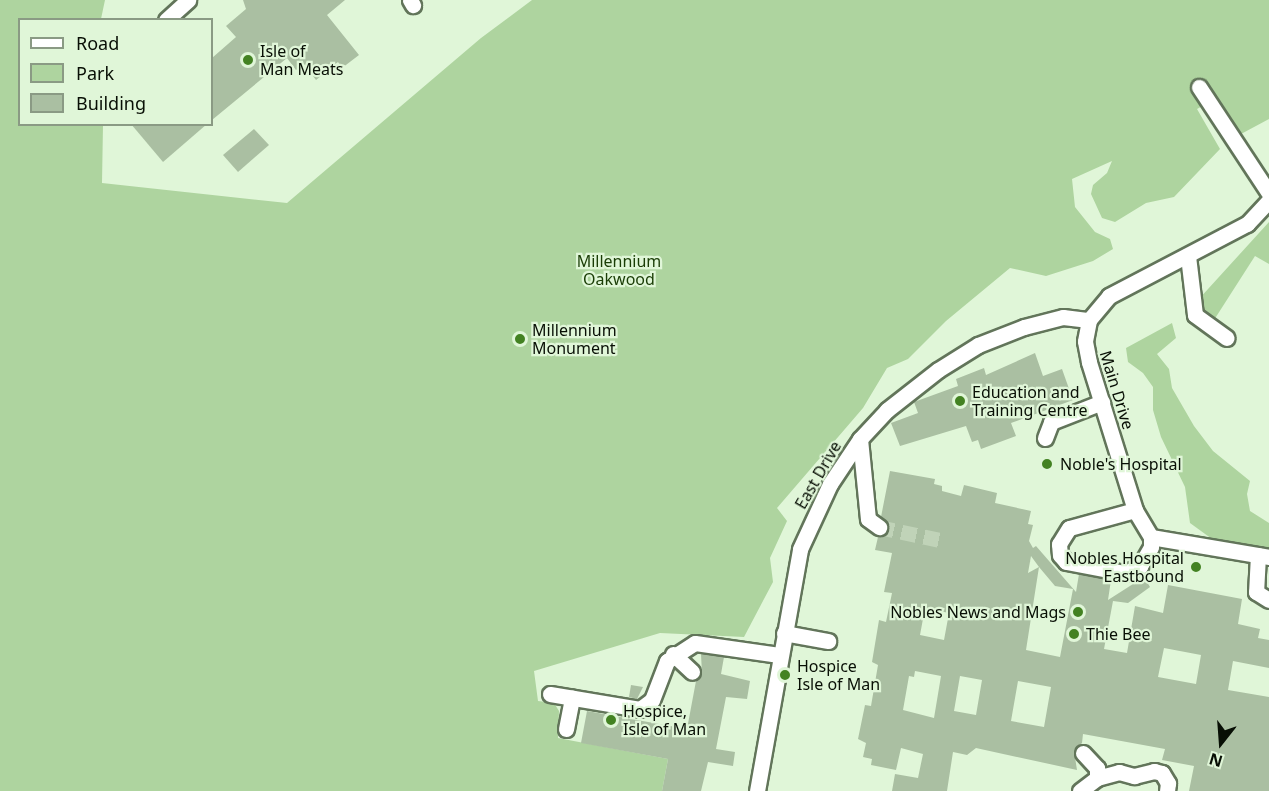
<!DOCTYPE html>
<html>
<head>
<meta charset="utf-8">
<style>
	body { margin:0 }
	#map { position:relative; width:1269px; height:791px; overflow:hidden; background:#e0f6d8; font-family:"Noto Sans",sans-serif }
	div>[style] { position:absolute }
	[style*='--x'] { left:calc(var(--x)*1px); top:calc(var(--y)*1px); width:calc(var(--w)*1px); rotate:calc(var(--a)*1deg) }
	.green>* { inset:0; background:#aed49f }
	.building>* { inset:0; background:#aabfa2 }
	.minor-tunnel>* { height:15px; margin-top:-7.5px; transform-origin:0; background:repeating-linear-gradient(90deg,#c0d3b8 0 15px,transparent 0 23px) }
	.roads { filter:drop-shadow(2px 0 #62755a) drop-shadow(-2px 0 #62755a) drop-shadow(0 2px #62755a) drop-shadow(0 -2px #62755a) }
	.minor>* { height:15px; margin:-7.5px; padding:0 7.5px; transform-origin:7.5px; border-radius:7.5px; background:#fff }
	.dots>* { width:16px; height:16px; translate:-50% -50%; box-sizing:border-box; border:3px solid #e0f6d8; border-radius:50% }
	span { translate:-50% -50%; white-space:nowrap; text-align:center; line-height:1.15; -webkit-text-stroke:4.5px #e0f6d8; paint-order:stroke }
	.poi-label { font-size:16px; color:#080f05 }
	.left { translate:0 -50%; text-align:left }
	.right { translate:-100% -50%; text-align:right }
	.park-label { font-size:16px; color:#1a3d06 }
	.street-label { font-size:16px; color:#080f05 }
	.legend { position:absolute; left:18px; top:18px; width:195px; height:108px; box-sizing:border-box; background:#e0f6d8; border:2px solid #8a9a84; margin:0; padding:8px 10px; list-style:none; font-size:18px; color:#080f05 }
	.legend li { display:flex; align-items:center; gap:12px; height:30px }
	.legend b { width:30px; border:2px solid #8a9a84 }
	.north { position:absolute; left:1191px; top:713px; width:60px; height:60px; -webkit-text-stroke:4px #e0f6d8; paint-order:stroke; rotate:197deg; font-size:16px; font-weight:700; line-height:24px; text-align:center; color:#080f05 }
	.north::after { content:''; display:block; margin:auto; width:21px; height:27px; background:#080f05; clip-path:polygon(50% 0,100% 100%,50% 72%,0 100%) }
</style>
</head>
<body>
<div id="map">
	<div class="green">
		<div style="clip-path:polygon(0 0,105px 0,101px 19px,20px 20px,20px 124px,103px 125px,102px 183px,287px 203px,481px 38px,532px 0,1269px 0,1269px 119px,1241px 134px,1217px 98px,1197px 109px,1220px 149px,1174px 197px,1146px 203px,1115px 222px,1102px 218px,1091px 194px,1093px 185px,1107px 173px,1112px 161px,1072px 179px,1075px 207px,1095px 232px,1110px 239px,1113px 249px,1093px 261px,1046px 276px,1010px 268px,946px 321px,908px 359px,887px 368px,863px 408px,777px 508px,787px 521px,770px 558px,773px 582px,744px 637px,660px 633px,534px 671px,538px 701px,554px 703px,559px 711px,558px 738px,668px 759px,662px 791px,0 791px)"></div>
		<div style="clip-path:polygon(1269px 222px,1269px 264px,1255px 256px,1214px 320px,1202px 312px,1198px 300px)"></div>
		<div style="clip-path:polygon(1172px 323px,1176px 338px,1157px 354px,1169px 369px,1172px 388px,1194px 426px,1213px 451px,1250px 481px,1247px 494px,1250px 511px,1269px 523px,1269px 551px,1212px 539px,1190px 523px,1185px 487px,1161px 437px,1153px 410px,1153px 387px,1143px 373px,1128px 362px,1126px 348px)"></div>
	</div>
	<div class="building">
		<div style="clip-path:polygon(243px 0,345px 0,327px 15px,359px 55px,342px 68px,338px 62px,316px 80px,304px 64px,296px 70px,287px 58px,212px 120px,212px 58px,236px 37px,226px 26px,246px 9px)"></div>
		<div style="clip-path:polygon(131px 124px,207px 124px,163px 162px)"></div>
		<div style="clip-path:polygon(254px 129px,269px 145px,238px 172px,223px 155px)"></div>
		<div style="clip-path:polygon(1035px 353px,1043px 376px,1062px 369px,1073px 400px,1011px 423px,1016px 436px,981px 449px,978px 440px,972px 442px,966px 426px,900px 446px,891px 423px,918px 413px,914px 402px,958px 386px,956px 379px,984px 368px,986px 375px)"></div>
		<div style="clip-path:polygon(evenodd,890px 471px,935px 479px,934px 484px,942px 486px,942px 491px,961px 496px,964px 485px,997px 493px,995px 503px,1031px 511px,1028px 524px,1033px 525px,1029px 541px,1033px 548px,1036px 546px,1076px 592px,1079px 574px,1111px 580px,1108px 600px,1144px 577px,1150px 587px,1128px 603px,1113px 601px,1104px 649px,1127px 653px,1135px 606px,1163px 613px,1168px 585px,1242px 599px,1238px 624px,1260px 629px,1258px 638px,1269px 640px,1269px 668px,1233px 661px,1228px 690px,1269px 697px,1269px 791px,1189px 791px,1194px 766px,1162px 760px,1165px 749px,1083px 734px,1082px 743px,1074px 751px,1077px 770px,976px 748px,967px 755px,953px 752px,947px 791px,892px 791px,895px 774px,918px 778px,923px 754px,901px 748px,896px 770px,871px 765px,872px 759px,863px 757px,866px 743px,858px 739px,865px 705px,871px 706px,878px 665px,872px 662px,879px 620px,886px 622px,892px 593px,884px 592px,892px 553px,875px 550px,878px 537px,889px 529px,881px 517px,890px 471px,1031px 556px,1039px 567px,1028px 573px,1031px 556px,890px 471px,1039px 567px,1055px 586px,1073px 589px,1060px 657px,1026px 650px,1039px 567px,890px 471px,925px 608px,949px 613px,944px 640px,920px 635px,925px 608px,890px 471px,1164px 648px,1201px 655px,1196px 684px,1158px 677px,1164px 648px,890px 471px,915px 671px,941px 676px,934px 718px,903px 710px,909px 676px,914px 677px,915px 671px,890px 471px,960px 676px,982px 680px,976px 715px,954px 711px,960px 676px,890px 471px,1018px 681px,1051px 687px,1044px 727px,1011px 721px,1018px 681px)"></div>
		<div style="clip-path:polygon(701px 654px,724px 657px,721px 674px,750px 681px,747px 699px,726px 697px,716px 749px,735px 752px,733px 766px,708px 762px,701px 791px,662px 791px,668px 759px,581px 743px,587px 711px,687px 729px,696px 681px,702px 674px)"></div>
		<div style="clip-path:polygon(631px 685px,643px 687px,637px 699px,629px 697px)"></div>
	</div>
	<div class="minor-tunnel">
		<div style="--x:879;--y:527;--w:62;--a:12"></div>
	</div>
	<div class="roads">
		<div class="minor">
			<div style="--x:410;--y:0;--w:6;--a:59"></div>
			<div style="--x:166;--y:20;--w:30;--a:-42"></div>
			<div style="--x:1199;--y:87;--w:127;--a:56.6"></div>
			<div style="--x:1188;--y:256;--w:59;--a:83.2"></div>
			<div style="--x:1195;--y:315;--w:39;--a:36"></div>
			<div style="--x:1045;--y:438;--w:17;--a:-69"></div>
			<div style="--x:1051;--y:422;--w:55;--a:-21.4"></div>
			<div style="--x:860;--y:439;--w:80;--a:84.3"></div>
			<div style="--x:868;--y:519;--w:14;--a:36"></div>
			<div style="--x:1135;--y:510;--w:68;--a:164.7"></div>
			<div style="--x:1069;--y:528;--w:19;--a:122"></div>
			<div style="--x:1059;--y:544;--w:11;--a:85"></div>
			<div style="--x:1060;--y:555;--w:9;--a:49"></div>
			<div style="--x:1066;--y:562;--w:60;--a:10.6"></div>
			<div style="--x:1125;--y:573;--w:17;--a:-25"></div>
			<div style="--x:1140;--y:566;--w:22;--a:-60"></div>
			<div style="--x:1151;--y:547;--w:10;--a:-90"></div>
			<div style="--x:1151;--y:537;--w:31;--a:-121"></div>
			<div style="--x:1135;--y:510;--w:155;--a:-107.3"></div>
			<div style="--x:1089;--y:362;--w:21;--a:-101"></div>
			<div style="--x:1085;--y:341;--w:21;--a:-79"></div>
			<div style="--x:1089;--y:320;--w:31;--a:-50"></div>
			<div style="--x:1109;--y:296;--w:156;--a:-27.6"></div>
			<div style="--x:1247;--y:224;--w:33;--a:-47"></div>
			<div style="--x:1151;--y:537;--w:120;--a:9.6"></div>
			<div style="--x:1258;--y:555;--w:37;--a:93"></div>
			<div style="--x:1256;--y:592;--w:15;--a:32"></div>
			<div style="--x:784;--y:633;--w:45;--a:10.3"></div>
			<div style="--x:673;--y:654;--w:26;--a:43"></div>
			<div style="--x:550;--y:694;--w:91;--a:9.5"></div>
			<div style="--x:640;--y:709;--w:15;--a:-37"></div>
			<div style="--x:652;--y:700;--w:42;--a:-69"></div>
			<div style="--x:667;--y:661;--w:33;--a:-33"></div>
			<div style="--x:695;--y:643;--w:85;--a:8.1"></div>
			<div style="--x:566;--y:729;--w:32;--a:-79"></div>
			<div style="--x:1083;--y:753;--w:21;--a:47"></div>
			<div style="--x:1097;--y:768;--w:10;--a:90"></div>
			<div style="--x:757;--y:791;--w:246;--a:-79.9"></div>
			<div style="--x:800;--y:549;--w:72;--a:-65.2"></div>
			<div style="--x:830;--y:484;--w:54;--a:-56.3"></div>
			<div style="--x:860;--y:439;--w:40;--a:-47"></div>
			<div style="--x:887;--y:410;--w:65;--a:-38.1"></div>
			<div style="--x:938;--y:370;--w:47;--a:-32"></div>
			<div style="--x:978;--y:345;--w:49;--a:-21.4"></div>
			<div style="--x:1024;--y:327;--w:40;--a:-14.4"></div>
			<div style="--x:1063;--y:317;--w:26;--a:7"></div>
			<div style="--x:1080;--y:791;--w:21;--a:-37"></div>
			<div style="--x:1097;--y:778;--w:23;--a:-15"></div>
			<div style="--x:1119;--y:772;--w:16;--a:15"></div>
			<div style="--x:1134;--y:776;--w:21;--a:-14"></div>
			<div style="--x:1154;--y:771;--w:8;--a:14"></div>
			<div style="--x:1162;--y:773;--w:12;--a:59"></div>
			<div style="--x:1168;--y:783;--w:8;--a:97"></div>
		</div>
	</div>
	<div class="dots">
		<div style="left:248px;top:60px;background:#438222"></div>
		<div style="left:520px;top:339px;background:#438222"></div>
		<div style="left:960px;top:401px;background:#438222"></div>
		<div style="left:1047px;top:464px;background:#438222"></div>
		<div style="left:1196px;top:567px;background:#438222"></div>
		<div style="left:1078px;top:612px;background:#438222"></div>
		<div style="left:1074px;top:634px;background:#438222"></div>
		<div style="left:785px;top:675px;background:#438222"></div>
		<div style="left:611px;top:720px;background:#438222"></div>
	</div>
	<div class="poi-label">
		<span class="left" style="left:260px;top:60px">Isle of<br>Man Meats</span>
		<span class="left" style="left:532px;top:339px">Millennium<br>Monument</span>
		<span class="left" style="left:972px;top:401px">Education and<br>Training Centre</span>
		<span class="left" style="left:1060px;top:464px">Noble's Hospital</span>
		<span class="right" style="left:1184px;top:567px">Nobles Hospital<br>Eastbound</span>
		<span class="right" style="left:1066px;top:612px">Nobles News and Mags</span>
		<span class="left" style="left:1086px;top:634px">Thie Bee</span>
		<span class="left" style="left:797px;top:675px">Hospice<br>Isle of Man</span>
		<span class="left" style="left:623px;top:720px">Hospice,<br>Isle of Man</span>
	</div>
	<div class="park-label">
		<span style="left:619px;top:270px">Millennium<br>Oakwood</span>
	</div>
	<div class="street-label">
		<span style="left:1117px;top:390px;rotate:73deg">Main Drive</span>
		<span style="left:818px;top:475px;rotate:-60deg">East Drive</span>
	</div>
	<ul class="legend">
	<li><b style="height:8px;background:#fff"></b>Road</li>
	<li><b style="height:16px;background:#aed49f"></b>Park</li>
	<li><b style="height:16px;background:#aabfa2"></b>Building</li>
	</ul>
	<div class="north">N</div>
</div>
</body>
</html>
